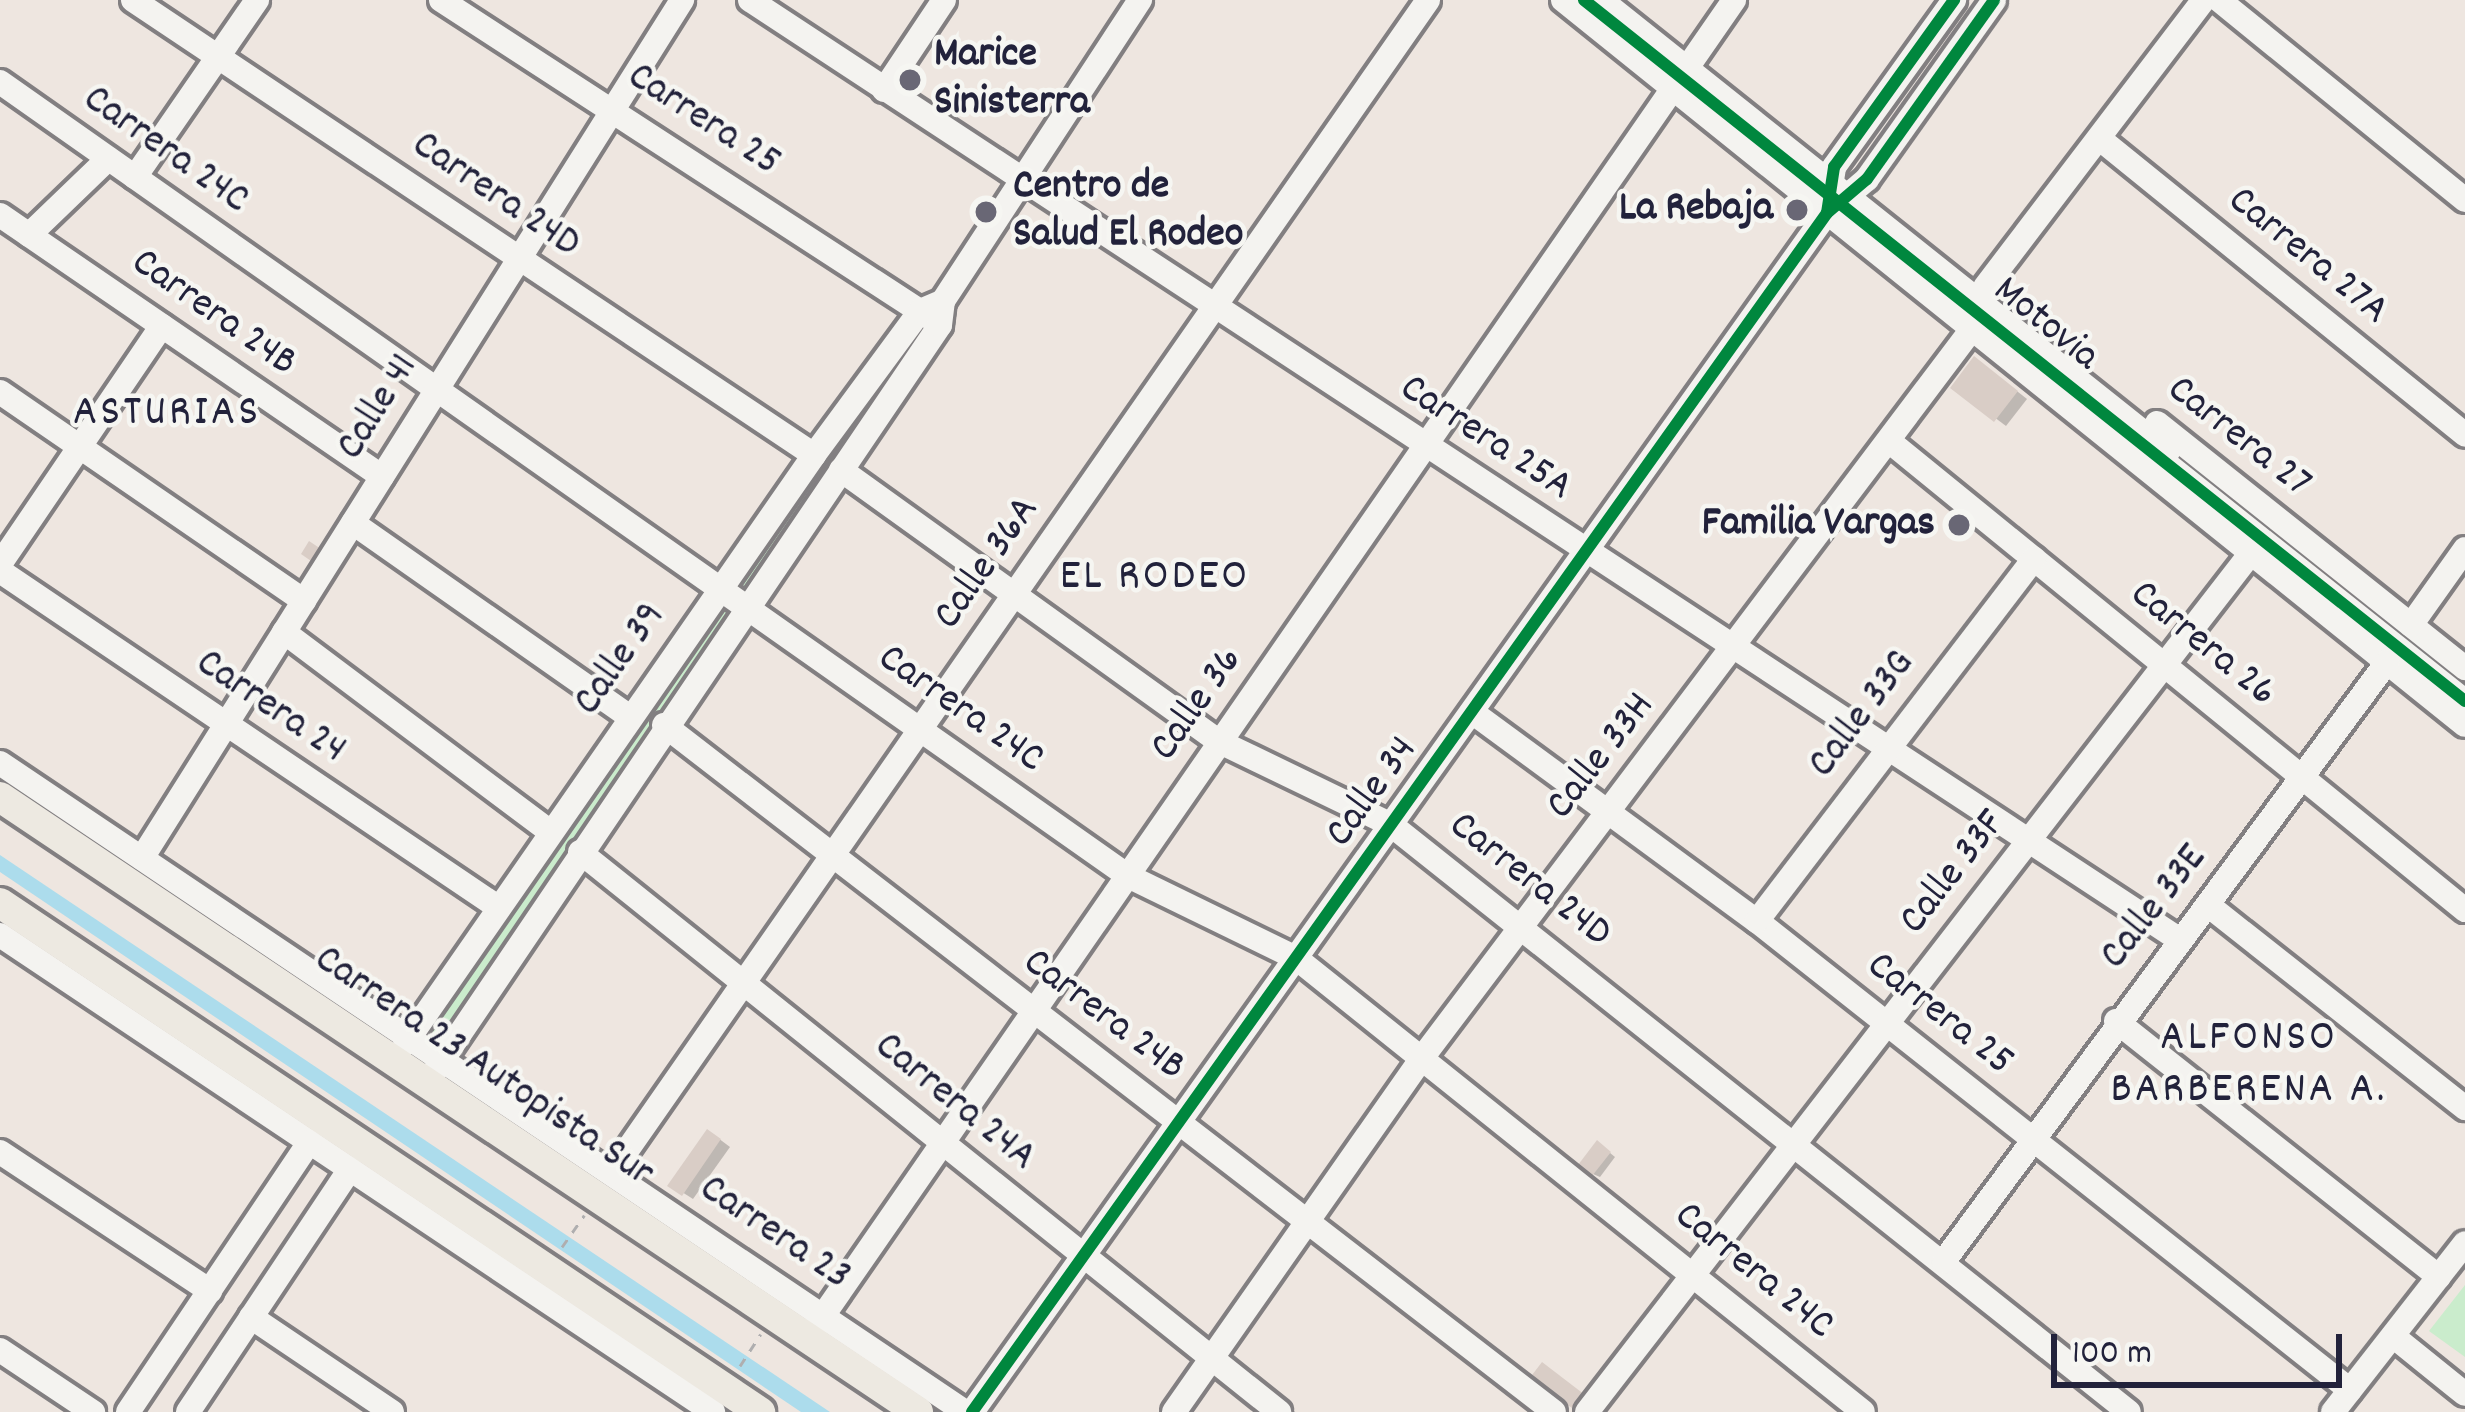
<!DOCTYPE html>
<html>
<head>
<meta charset="utf-8">
<style>
	body { margin:0 }
	#map { position:relative; width:2465px; height:1412px; overflow:hidden; background:#eee6e0; font-family:Dekko,sans-serif }
	div>[style] { position:absolute }
	[style*='--x'] { left:calc(var(--x)*1px); top:calc(var(--y)*1px); width:calc(var(--w)*1px); rotate:calc(var(--a)*1deg) }
	.green>* { inset:0; background:#caeccc }
	.water>* { inset:0; background:#acdcec }
	.shadow>* { inset:0; background:#0003 }
	.building>* { inset:0; background:#d9cdc6 }
	.path>* { height:3px; margin-top:-1.5px; transform-origin:0; background:repeating-linear-gradient(90deg,#afaeaf 0 9px,transparent 0 18px) }
	.roads { filter:drop-shadow(3px 0 #827f81) drop-shadow(-3px 0 #827f81) drop-shadow(0 3px #827f81) drop-shadow(0 -3px #827f81) }
	.minor>* { height:24px; margin:-12px; padding:0 12px; transform-origin:12px; border-radius:12px; background:#f4f3f0 }
	.major>* { height:30px; margin:-15px; padding:0 15px; transform-origin:15px; border-radius:15px; background:#ede9e1 }
	.cycleway>* { height:12px; margin:-6px; padding:0 6px; transform-origin:6px; border-radius:6px; background:#00873e }
	.dots>* { width:33px; height:33px; translate:-50% -50%; box-sizing:border-box; border:6px solid #f6f6f2; border-radius:50% }
	span { translate:-50% -50%; white-space:nowrap; text-align:center; line-height:1.15; -webkit-text-stroke:9px #f6f6f2; paint-order:stroke }
	.poi-label { font-size:42px; color:#22223b; font-weight:700 }
	.left { translate:0 -50%; text-align:left }
	.right { translate:-100% -50%; text-align:right }
	.street-label { font-size:42px; color:#22223b }
	.neighbourhood-label { font-size:45px; color:#22223b; letter-spacing:3px }
	.scale { position:absolute; left:2051px; top:1334px; width:291px; height:54px; box-sizing:border-box; border:6px solid #22223b; border-top:0; padding-left:15px; font-size:36px; line-height:42px; white-space:nowrap; color:#22223b; -webkit-text-stroke:9px #f6f6f2; paint-order:stroke }
</style>
</head>
<body>
<div id="map">
	<div class="green">
		<div style="clip-path:polygon(920px 311px,940px 325px,443px 1057px,411px 1035px)"></div>
		<div style="clip-path:polygon(2465px 1285px,2465px 1357px,2429px 1331px)"></div>
	</div>
	<div class="water">
		<div style="clip-path:polygon(0 855px,830px 1412px,801px 1412px,0 872px)"></div>
	</div>
	<div class="shadow">
		<div style="clip-path:polygon(1985px 366px,2027px 399px,2006px 426px,1954px 387px)"></div>
		<div style="clip-path:polygon(718px 1138px,730px 1147px,693px 1199px,671px 1185px)"></div>
		<div style="clip-path:polygon(1604px 1148px,1615px 1157px,1600px 1177px,1593px 1174px)"></div>
	</div>
	<div class="building">
		<div style="clip-path:polygon(1974px 356px,2018px 391px,1994px 422px,1950px 388px)"></div>
		<div style="clip-path:polygon(309px 541px,333px 557px,324px 570px,301px 554px)"></div>
		<div style="clip-path:polygon(707px 1129px,721px 1139px,682px 1196px,667px 1186px)"></div>
		<div style="clip-path:polygon(1597px 1140px,1611px 1152px,1592px 1176px,1578px 1165px)"></div>
		<div style="clip-path:polygon(1542px 1362px,1589px 1398px,1578px 1412px,1529px 1379px)"></div>
	</div>
	<div class="path">
		<div style="--x:562;--y:1247;--w:39;--a:-55"></div>
		<div style="--x:740;--y:1366;--w:38;--a:-57"></div>
	</div>
	<div class="roads">
		<div class="minor">
			<div style="--x:133;--y:0;--w:819;--a:33.75"></div>
			<div style="--x:441;--y:0;--w:586;--a:33.01"></div>
			<div style="--x:750;--y:0;--w:1711;--a:33.32"></div>
			<div style="--x:1563;--y:0;--w:1157;--a:38.79"></div>
			<div style="--x:1601;--y:0;--w:725;--a:38.56"></div>
			<div style="--x:2219;--y:0;--w:317;--a:39.1"></div>
			<div style="--x:0;--y:82;--w:1379;--a:35.14"></div>
			<div style="--x:1128;--y:876;--w:187;--a:26"></div>
			<div style="--x:1296;--y:958;--w:726;--a:38.68"></div>
			<div style="--x:884;--y:90;--w:108;--a:-56.3"></div>
			<div style="--x:2100;--y:139;--w:470;--a:39"></div>
			<div style="--x:135;--y:177;--w:215;--a:-55.4"></div>
			<div style="--x:1830;--y:193;--w:26;--a:-81"></div>
			<div style="--x:1834;--y:167;--w:206;--a:-54.3"></div>
			<div style="--x:0;--y:215;--w:463;--a:34.4"></div>
			<div style="--x:29;--y:235;--w:110;--a:-43.9"></div>
			<div style="--x:1985;--y:287;--w:361;--a:-52.7"></div>
			<div style="--x:0;--y:392;--w:369;--a:34.5"></div>
			<div style="--x:2157;--y:423;--w:394;--a:38.5"></div>
			<div style="--x:1889;--y:441;--w:743;--a:39.15"></div>
			<div style="--x:2149;--y:450;--w:404;--a:38.5"></div>
			<div style="--x:841;--y:470;--w:467;--a:35.7"></div>
			<div style="--x:1220;--y:742;--w:189;--a:25.8"></div>
			<div style="--x:1390;--y:824;--w:944;--a:38.51"></div>
			<div style="--x:353;--y:523;--w:337;--a:35"></div>
			<div style="--x:0;--y:564;--w:288;--a:-55.8"></div>
			<div style="--x:0;--y:571;--w:602;--a:34.03"></div>
			<div style="--x:2411;--y:625;--w:93;--a:-54.6"></div>
			<div style="--x:284;--y:632;--w:333;--a:36.9"></div>
			<div style="--x:1472;--y:712;--w:353;--a:36.3"></div>
			<div style="--x:1757;--y:921;--w:756;--a:38.34"></div>
			<div style="--x:664;--y:725;--w:1124;--a:37.66"></div>
			<div style="--x:0;--y:763;--w:1163;--a:33.92"></div>
			<div style="--x:580;--y:852;--w:896;--a:38.7"></div>
			<div style="--x:142;--y:858;--w:1014;--a:-57.81"></div>
			<div style="--x:2208;--y:905;--w:328;--a:38.3"></div>
			<div style="--x:1757;--y:921;--w:456;--a:-52.6"></div>
			<div style="--x:0;--y:935;--w:858;--a:33.78"></div>
			<div style="--x:2116;--y:1021;--w:412;--a:38.4"></div>
			<div style="--x:405;--y:1044;--w:717;--a:-55.22"></div>
			<div style="--x:814;--y:455;--w:179;--a:-53.6"></div>
			<div style="--x:920;--y:311;--w:25;--a:-23"></div>
			<div style="--x:428;--y:1081;--w:913;--a:-55.89"></div>
			<div style="--x:940;--y:325;--w:24;--a:-83"></div>
			<div style="--x:943;--y:301;--w:360;--a:-56.8"></div>
			<div style="--x:0;--y:1152;--w:252;--a:33.5"></div>
			<div style="--x:612;--y:1172;--w:1428;--a:-55.15"></div>
			<div style="--x:1944;--y:1261;--w:745;--a:-53.51"></div>
			<div style="--x:251;--y:1317;--w:170;--a:34"></div>
			<div style="--x:809;--y:1336;--w:1625;--a:-55.3"></div>
			<div style="--x:2393;--y:1336;--w:92;--a:38.9"></div>
			<div style="--x:0;--y:1350;--w:112;--a:33.7"></div>
			<div style="--x:128;--y:1412;--w:326;--a:-56.1"></div>
			<div style="--x:188;--y:1412;--w:293;--a:-56.3"></div>
			<div style="--x:972;--y:1412;--w:1473;--a:-54.51"></div>
			<div style="--x:1827;--y:213;--w:52;--a:-40.4"></div>
			<div style="--x:1867;--y:179;--w:219;--a:-54.6"></div>
			<div style="--x:1174;--y:1412;--w:437;--a:-55"></div>
			<div style="--x:1425;--y:1054;--w:908;--a:-52.97"></div>
			<div style="--x:1587;--y:1412;--w:1086;--a:-52.3"></div>
			<div style="--x:2333;--y:1412;--w:214;--a:-52"></div>
		</div>
		<div class="major">
			<div style="--x:0;--y:797;--w:1105;--a:33.82"></div>
			<div style="--x:0;--y:903;--w:915;--a:33.81"></div>
		</div>
	</div>
	<div class="cycleway">
		<div style="--x:1584;--y:0;--w:1126;--a:38.51"></div>
		<div style="--x:1827;--y:213;--w:47;--a:-81.3"></div>
		<div style="--x:1834;--y:167;--w:206;--a:-54.3"></div>
		<div style="--x:972;--y:1412;--w:1473;--a:-54.51"></div>
		<div style="--x:1827;--y:213;--w:52;--a:-40.4"></div>
		<div style="--x:1867;--y:179;--w:219;--a:-54.6"></div>
	</div>
	<div class="dots">
		<div style="left:910px;top:80px;background:#696775"></div>
		<div style="left:1797px;top:210px;background:#696775"></div>
		<div style="left:986px;top:212px;background:#696775"></div>
		<div style="left:1959px;top:525px;background:#696775"></div>
	</div>
	<div class="poi-label">
		<span class="left" style="left:934px;top:80px">Marice<br>Sinisterra</span>
		<span class="left" style="left:1013px;top:212px">Centro de<br>Salud El Rodeo</span>
		<span class="right" style="left:1773px;top:210px">La Rebaja</span>
		<span class="right" style="left:1935px;top:525px">Familia Vargas</span>
	</div>
	<div class="street-label">
		<span style="left:703px;top:121px;rotate:33deg">Carrera 25</span>
		<span style="left:165px;top:151px;rotate:35deg">Carrera 24C</span>
		<span style="left:495px;top:196px;rotate:34deg">Carrera 24D</span>
		<span style="left:2307px;top:257px;rotate:39deg">Carrera 27A</span>
		<span style="left:213px;top:314px;rotate:35deg">Carrera 24B</span>
		<span style="left:2045px;top:325px;rotate:39deg">Motovia</span>
		<span style="left:379px;top:408px;rotate:-58deg">Calle 41</span>
		<span style="left:2238px;top:438px;rotate:38deg">Carrera 27</span>
		<span style="left:1485px;top:439px;rotate:33deg">Carrera 25A</span>
		<span style="left:988px;top:564px;rotate:-55deg">Calle 36A</span>
		<span style="left:2202px;top:645px;rotate:39deg">Carrera 26</span>
		<span style="left:621px;top:660px;rotate:-55deg">Calle 39</span>
		<span style="left:1198px;top:705px;rotate:-55deg">Calle 36</span>
		<span style="left:270px;top:708px;rotate:34deg">Carrera 24</span>
		<span style="left:960px;top:710px;rotate:35deg">Carrera 24C</span>
		<span style="left:1863px;top:715px;rotate:-53deg">Calle 33G</span>
		<span style="left:1602px;top:757px;rotate:-52deg">Calle 33H</span>
		<span style="left:1373px;top:793px;rotate:-54deg">Calle 34</span>
		<span style="left:1954px;top:873px;rotate:-52deg">Calle 33F</span>
		<span style="left:1529px;top:881px;rotate:38deg">Carrera 24D</span>
		<span style="left:2155px;top:908px;rotate:-52deg">Calle 33E</span>
		<span style="left:1939px;top:1015px;rotate:38deg">Carrera 25</span>
		<span style="left:1103px;top:1016px;rotate:37deg">Carrera 24B</span>
		<span style="left:483px;top:1068px;rotate:34deg">Carrera 23 Autopista Sur</span>
		<span style="left:954px;top:1103px;rotate:39deg">Carrera 24A</span>
		<span style="left:774px;top:1234px;rotate:34deg">Carrera 23</span>
		<span style="left:1753px;top:1272px;rotate:39deg">Carrera 24C</span>
	</div>
	<div class="neighbourhood-label">
		<span style="left:167px;top:415px">ASTURIAS</span>
		<span style="left:1155px;top:579px">EL RODEO</span>
		<span style="left:2249px;top:1066px">ALFONSO<br>BARBERENA A.</span>
	</div>
	<div class="scale">100 m</div>
</div>
</body>
</html>
